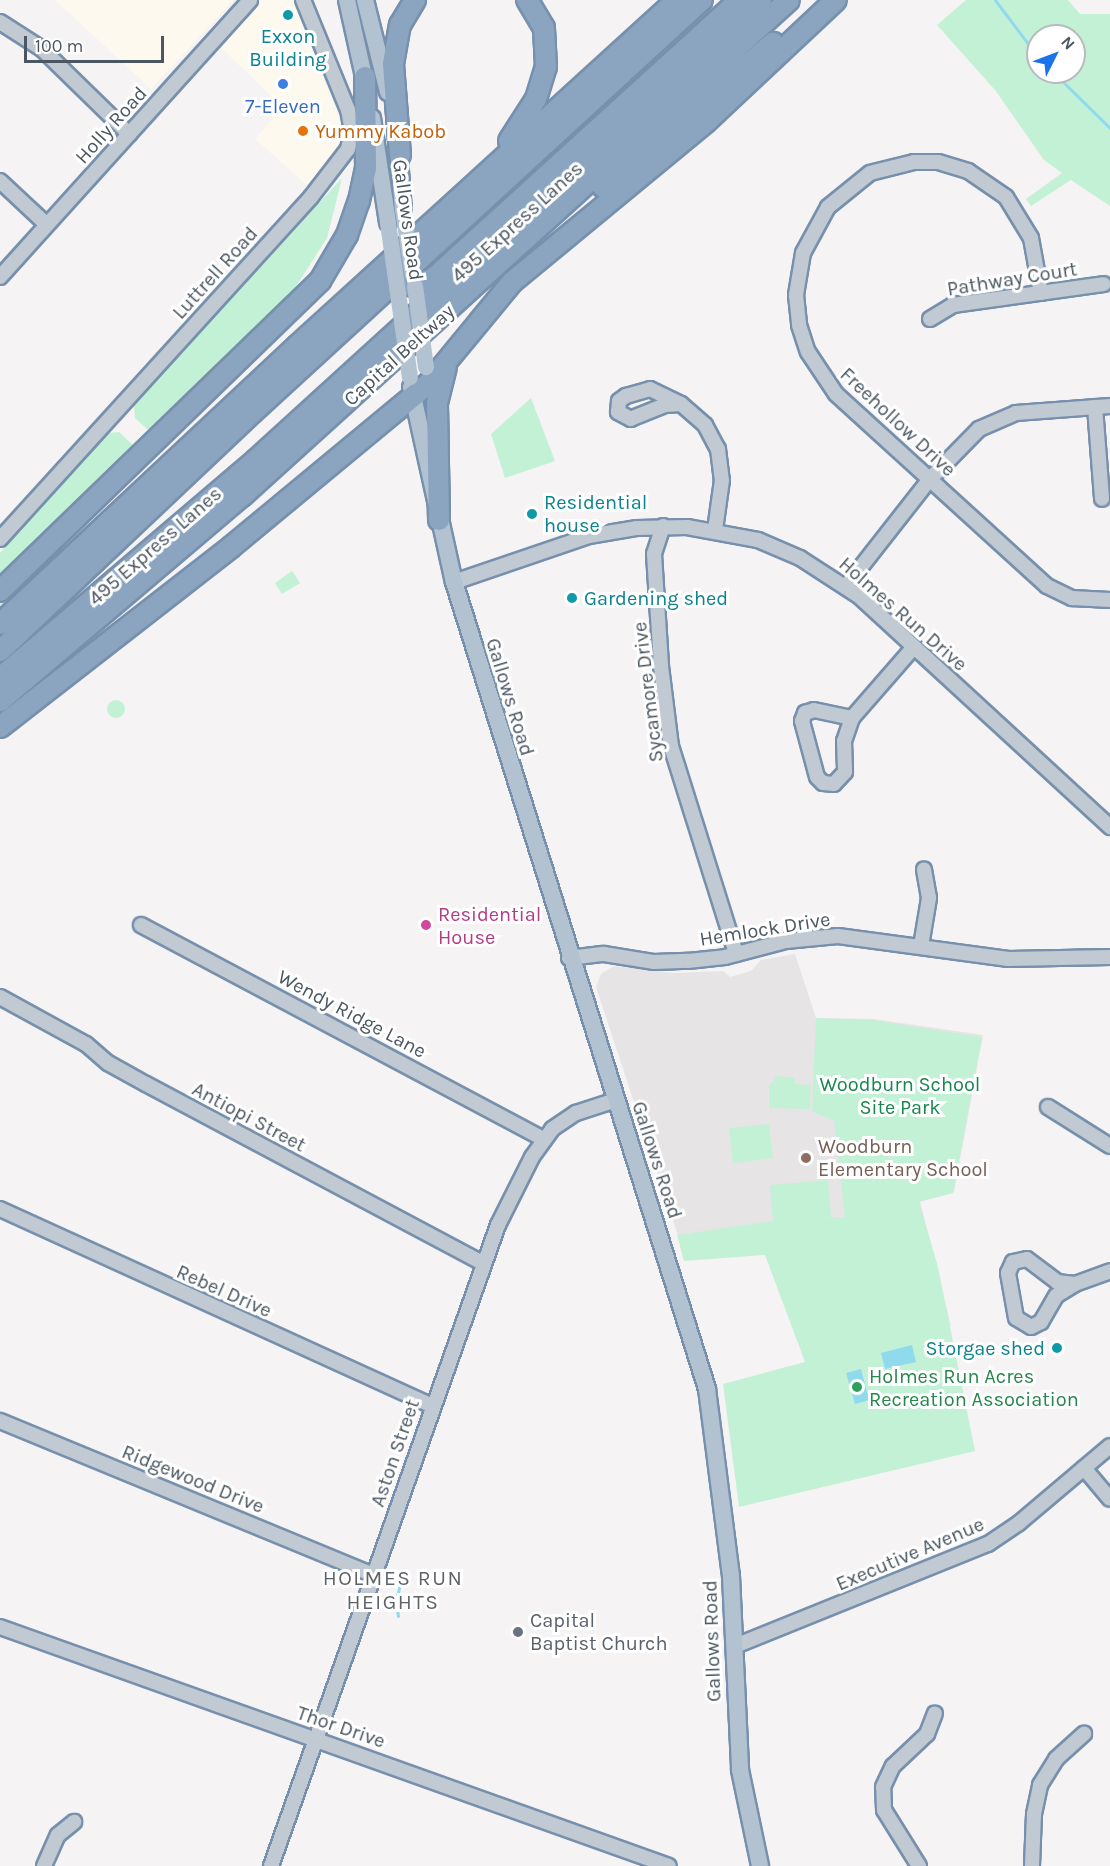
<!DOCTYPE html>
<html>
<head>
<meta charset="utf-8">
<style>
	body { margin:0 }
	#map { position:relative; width:1110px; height:1866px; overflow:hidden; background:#f5f3f3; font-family:Karla,sans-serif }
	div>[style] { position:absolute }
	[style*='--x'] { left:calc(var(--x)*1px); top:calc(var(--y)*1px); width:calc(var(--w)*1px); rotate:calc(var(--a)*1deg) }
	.commercial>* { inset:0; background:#fdf9ef }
	.education>* { inset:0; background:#e6e4e5 }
	.green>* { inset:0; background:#c3f1d5 }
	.round { border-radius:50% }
	.water>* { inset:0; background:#90daee }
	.stream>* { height:3px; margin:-1.5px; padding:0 1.5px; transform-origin:1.5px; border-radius:1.5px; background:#90daee }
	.roads { filter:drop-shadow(2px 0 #7690ad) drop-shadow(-2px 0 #7690ad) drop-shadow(0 2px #7690ad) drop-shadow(0 -2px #7690ad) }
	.minor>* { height:14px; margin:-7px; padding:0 7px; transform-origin:7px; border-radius:7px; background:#c1cad2 }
	.major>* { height:16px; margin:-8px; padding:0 8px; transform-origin:8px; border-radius:8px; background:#b3c2d1 }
	.highway>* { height:20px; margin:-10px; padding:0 10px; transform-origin:10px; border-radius:10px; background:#8ba5c1 }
	.major-bridge>* { height:16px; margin:-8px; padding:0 8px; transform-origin:8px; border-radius:8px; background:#b3c2d1 }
	.dots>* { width:16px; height:16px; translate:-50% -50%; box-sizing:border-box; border:3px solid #fff; border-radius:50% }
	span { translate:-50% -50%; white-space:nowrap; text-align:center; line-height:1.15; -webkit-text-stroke:6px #fff; paint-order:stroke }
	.culture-label { font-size:20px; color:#0d838f }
	.left { translate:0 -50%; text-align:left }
	.right { translate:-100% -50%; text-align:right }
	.shop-label { font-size:20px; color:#366cbe }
	.street-label { font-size:20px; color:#4a5661 }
	.food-label { font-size:20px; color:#c56008 }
	.hotel-label { font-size:20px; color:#b23c85 }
	.park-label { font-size:20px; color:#17864f }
	.education-label { font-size:20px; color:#785e54 }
	.leisure-label { font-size:20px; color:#27864d }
	.worship-label { font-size:20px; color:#5b616d }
	.neighbourhood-label { font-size:21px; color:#5f6368; letter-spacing:1.5px }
	.north { position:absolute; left:1026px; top:24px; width:60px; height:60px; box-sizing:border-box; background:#fff; border:2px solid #b7bbc0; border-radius:50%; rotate:48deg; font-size:16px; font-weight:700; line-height:24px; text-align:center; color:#4a5661 }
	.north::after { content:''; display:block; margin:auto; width:21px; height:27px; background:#1a73e8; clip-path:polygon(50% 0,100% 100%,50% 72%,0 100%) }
	.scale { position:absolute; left:24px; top:36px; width:140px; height:27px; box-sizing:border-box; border:3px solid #4a5661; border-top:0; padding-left:8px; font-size:18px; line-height:21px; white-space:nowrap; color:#4a5661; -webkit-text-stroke:4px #fff; paint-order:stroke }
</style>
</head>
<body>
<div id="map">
	<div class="commercial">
		<div style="clip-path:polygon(55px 0,233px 0,151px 89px)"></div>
		<div style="clip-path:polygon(262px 0,293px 0,340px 121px,340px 141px,331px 158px,307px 185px,255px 139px,283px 107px,220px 47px)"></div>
	</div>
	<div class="education">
		<div style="clip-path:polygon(795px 954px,816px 1018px,874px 1019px,983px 1035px,954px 1192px,920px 1201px,951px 1326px,806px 1362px,776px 1238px,686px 1260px,596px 987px,601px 974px,614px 966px,674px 973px,723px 971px,730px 977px,751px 971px,761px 960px)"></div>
	</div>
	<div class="green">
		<div style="clip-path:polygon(evenodd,966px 0,1068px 0,1080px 14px,1110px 14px,1110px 206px,1071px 180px,1031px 206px,1026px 199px,1062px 173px,1044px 160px,995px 90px,937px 25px,966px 0,1038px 36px,1074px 36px,1074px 72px,1038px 72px,1038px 36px)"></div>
		<div style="clip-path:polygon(342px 178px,327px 238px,288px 299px,160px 441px,135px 418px,134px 405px)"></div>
		<div style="clip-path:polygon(531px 398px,555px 461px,505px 478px,491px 434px)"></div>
		<div style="clip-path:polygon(119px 432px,146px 457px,0 608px,0 553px,108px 433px)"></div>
		<div style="clip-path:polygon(292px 571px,300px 583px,282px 594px,275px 583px)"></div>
		<div class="round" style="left:107px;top:700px;width:18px;height:18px"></div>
		<div style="clip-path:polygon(816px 1018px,872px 1020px,982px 1037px,953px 1193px,919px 1202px,938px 1267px,975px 1451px,739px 1507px,723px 1384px,805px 1362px,765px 1255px,684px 1261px,677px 1235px,773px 1221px,770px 1185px,828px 1180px,831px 1217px,815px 1218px,845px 1217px,834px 1121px,812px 1111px)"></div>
		<div style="clip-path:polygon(777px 1076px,795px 1078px,795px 1084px,811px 1085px,810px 1109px,769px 1108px,769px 1086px)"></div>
		<div style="clip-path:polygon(769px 1124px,773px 1158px,733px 1163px,729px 1128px)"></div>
	</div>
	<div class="water">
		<div style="clip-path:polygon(912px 1345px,916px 1362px,885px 1369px,881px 1353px)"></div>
		<div style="clip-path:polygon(861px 1369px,869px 1400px,855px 1404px,846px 1373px)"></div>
	</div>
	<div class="stream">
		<div style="--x:995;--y:0;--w:71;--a:53"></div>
		<div style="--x:1053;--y:72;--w:80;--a:44.5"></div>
		<div style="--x:398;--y:1616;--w:14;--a:-98"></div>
		<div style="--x:396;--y:1602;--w:33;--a:-78"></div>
	</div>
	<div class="roads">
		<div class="minor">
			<div style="--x:0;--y:22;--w:50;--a:32.7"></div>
			<div style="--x:42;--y:49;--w:122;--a:44.3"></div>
			<div style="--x:0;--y:181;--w:64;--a:43.1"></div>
			<div style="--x:0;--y:277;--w:373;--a:-47.9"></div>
			<div style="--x:1041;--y:293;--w:56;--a:-100.3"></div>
			<div style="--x:1031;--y:238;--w:48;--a:-121.4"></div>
			<div style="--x:1006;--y:197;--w:46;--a:-145.6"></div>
			<div style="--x:968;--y:171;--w:31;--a:-163"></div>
			<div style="--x:938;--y:162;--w:24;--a:180"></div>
			<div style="--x:914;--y:162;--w:45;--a:166"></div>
			<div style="--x:870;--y:173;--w:54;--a:141"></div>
			<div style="--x:828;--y:207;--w:52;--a:118.5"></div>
			<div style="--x:803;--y:253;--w:43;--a:99.5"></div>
			<div style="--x:796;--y:295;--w:30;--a:84"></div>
			<div style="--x:799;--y:325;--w:28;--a:72"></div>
			<div style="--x:808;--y:352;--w:50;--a:56.3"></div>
			<div style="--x:836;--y:394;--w:285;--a:42.3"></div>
			<div style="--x:1047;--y:586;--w:28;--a:26"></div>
			<div style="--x:1072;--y:598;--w:38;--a:3"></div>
			<div style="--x:930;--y:319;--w:27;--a:-31"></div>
			<div style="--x:953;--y:305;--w:152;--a:-7.9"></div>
			<div style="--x:650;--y:389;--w:34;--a:26"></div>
			<div style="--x:681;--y:404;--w:16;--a:176"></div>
			<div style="--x:665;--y:405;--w:37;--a:158"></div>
			<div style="--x:631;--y:419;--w:15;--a:-152"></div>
			<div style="--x:618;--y:412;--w:11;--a:-85"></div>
			<div style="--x:619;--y:401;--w:9;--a:-36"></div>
			<div style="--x:626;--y:396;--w:25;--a:-16"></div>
			<div style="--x:681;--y:404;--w:32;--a:41"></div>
			<div style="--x:705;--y:425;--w:27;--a:62"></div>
			<div style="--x:718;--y:449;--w:31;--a:83"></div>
			<div style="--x:722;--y:480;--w:50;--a:98"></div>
			<div style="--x:1095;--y:407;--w:92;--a:85.6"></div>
			<div style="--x:663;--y:526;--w:29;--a:108"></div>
			<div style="--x:654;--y:554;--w:112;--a:86.4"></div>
			<div style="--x:661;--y:666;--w:81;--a:82.9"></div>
			<div style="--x:671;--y:746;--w:218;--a:72.6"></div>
			<div style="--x:0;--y:539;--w:462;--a:-47.7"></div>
			<div style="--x:311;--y:197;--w:61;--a:-52.4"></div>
			<div style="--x:348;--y:149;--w:17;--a:-77"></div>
			<div style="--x:352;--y:132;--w:22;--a:-100"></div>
			<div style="--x:348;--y:110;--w:119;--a:-112.2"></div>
			<div style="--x:454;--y:582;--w:143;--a:-18.8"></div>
			<div style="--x:589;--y:536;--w:49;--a:-9.5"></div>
			<div style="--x:637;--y:528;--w:50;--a:-1.1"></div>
			<div style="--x:687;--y:527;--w:72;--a:10.4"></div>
			<div style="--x:758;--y:540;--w:46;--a:23.2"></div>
			<div style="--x:800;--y:558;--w:72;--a:33"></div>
			<div style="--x:860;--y:597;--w:340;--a:42.6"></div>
			<div style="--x:846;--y:586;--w:136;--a:-51.9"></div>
			<div style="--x:930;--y:479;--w:70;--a:-45.6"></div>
			<div style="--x:979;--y:429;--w:40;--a:-23.4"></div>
			<div style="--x:1016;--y:413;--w:94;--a:-4.3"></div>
			<div style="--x:814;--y:710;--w:39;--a:12"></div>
			<div style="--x:852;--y:718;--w:24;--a:109"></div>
			<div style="--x:844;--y:741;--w:31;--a:88"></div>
			<div style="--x:845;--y:772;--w:16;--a:133"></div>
			<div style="--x:834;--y:784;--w:11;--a:-175"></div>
			<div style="--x:823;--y:783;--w:8;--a:-135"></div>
			<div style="--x:817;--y:777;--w:58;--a:-105"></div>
			<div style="--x:802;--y:721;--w:9;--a:-69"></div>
			<div style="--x:805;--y:713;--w:9;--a:-18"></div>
			<div style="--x:852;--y:718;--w:94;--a:-48.9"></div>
			<div style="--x:141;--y:925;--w:456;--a:28"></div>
			<div style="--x:921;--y:946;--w:49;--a:-80.5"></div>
			<div style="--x:929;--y:898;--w:29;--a:-100"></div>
			<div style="--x:569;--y:958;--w:35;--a:-7"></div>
			<div style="--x:604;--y:954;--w:51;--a:9.1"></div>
			<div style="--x:654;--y:962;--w:34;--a:-2"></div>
			<div style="--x:688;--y:961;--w:37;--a:-6"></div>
			<div style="--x:725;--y:957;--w:63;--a:-14.7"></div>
			<div style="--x:786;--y:941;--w:52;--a:-5.5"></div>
			<div style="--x:838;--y:936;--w:172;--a:7.7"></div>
			<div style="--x:1008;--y:959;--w:102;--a:-1.1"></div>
			<div style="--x:0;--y:997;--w:98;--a:28.7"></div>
			<div style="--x:86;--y:1044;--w:29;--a:41"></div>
			<div style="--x:108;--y:1063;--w:43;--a:28.9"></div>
			<div style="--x:146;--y:1084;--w:383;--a:28"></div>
			<div style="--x:1048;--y:1107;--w:73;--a:32.2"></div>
			<div style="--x:0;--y:1209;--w:475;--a:24.5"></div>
			<div style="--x:1027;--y:1259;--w:38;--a:37"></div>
			<div style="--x:1057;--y:1282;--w:18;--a:6"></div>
			<div style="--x:1075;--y:1284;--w:22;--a:148"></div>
			<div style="--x:1056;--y:1296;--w:30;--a:120"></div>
			<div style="--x:1041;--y:1322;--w:11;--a:153"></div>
			<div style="--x:1031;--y:1327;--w:17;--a:-149"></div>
			<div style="--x:1016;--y:1318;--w:46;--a:-100.1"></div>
			<div style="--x:1008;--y:1273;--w:12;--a:-66"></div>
			<div style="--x:1013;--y:1262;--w:14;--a:-12"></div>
			<div style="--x:1075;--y:1284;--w:37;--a:-20"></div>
			<div style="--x:0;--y:1421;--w:402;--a:22.4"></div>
			<div style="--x:1084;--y:1468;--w:40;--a:50"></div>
			<div style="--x:0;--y:1627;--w:710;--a:19.66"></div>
			<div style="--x:735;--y:1646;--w:273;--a:-22"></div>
			<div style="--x:988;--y:1544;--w:37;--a:-34"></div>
			<div style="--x:1019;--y:1523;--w:119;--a:-40.2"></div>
			<div style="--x:44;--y:1866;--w:34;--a:-66"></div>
			<div style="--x:58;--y:1835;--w:21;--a:-39"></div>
			<div style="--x:271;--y:1866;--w:680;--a:-70.5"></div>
			<div style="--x:498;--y:1225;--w:76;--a:-63.4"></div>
			<div style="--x:532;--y:1157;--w:34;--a:-54"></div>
			<div style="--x:552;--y:1129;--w:29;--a:-34"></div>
			<div style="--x:576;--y:1113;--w:42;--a:-18"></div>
			<div style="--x:919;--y:1866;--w:66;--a:-122"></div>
			<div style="--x:884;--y:1810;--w:23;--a:-92"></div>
			<div style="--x:883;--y:1787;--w:23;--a:-65"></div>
			<div style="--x:893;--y:1766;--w:47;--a:-43.3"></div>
			<div style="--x:927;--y:1734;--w:22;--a:-69"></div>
			<div style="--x:1032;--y:1866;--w:52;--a:-87.8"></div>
			<div style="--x:1034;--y:1814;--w:30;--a:-78"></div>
			<div style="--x:1040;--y:1785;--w:31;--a:-58"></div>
			<div style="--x:1056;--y:1759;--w:38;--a:-42"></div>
		</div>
		<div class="major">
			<div style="--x:347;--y:0;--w:92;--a:77.5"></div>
			<div style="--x:365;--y:0;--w:95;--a:76"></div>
			<div style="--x:372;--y:118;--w:106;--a:81.3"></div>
			<div style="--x:398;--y:144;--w:66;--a:85.7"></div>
			<div style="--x:411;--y:387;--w:200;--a:77.6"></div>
			<div style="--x:454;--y:582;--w:846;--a:72.59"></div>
			<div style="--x:707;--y:1389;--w:189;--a:82.7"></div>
			<div style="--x:731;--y:1576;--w:194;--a:87.3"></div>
			<div style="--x:740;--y:1770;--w:98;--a:78.2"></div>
		</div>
		<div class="highway">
			<div style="--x:509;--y:141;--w:50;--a:-57.3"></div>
			<div style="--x:536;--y:99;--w:34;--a:-73"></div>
			<div style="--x:546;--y:67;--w:39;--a:-93"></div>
			<div style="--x:544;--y:28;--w:33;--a:-121"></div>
			<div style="--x:400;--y:155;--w:91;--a:-94.4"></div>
			<div style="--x:393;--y:64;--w:40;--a:-80"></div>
			<div style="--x:400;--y:25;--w:29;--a:-59"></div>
			<div style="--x:603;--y:187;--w:223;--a:-40.3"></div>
			<div style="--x:397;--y:284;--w:18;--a:6"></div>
			<div style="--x:415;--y:286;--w:21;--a:-23"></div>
			<div style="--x:434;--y:278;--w:413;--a:-42.3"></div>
			<div style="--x:439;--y:520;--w:117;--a:-91"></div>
			<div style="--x:437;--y:403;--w:36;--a:-76"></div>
			<div style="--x:0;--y:591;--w:446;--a:-44.1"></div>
			<div style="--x:320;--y:281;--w:53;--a:-59.6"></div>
			<div style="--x:347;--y:235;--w:36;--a:-71"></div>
			<div style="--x:359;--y:201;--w:34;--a:-78"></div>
			<div style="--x:366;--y:168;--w:91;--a:-90.6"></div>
			<div style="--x:0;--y:624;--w:407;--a:-43.1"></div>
			<div style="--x:297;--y:346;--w:514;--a:-42.32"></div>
			<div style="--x:0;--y:651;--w:348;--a:-43.4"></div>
			<div style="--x:253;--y:412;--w:609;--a:-42.54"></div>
			<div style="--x:0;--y:678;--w:336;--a:-40.4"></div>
			<div style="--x:256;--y:460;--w:683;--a:-42.33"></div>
			<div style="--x:0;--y:701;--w:317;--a:-40.3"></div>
			<div style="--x:242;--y:496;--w:738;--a:-42.2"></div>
			<div style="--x:0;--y:727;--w:293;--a:-37.9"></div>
			<div style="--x:231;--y:547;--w:256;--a:-39.6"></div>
			<div style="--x:428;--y:384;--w:132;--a:-50.5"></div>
			<div style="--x:512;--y:282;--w:251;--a:-39.5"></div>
			<div style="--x:706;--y:122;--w:178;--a:-43.2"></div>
		</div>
	</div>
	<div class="major-bridge">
		<div style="--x:403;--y:210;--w:66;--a:81.3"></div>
		<div style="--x:388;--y:223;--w:156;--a:81.9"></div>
		<div style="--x:415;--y:286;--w:82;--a:82.3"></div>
	</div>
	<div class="dots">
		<div style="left:288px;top:15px;background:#0f9aa8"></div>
		<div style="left:283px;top:84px;background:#3f7fe0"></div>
		<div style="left:303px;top:131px;background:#e8710a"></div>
		<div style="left:532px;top:514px;background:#0f9aa8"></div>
		<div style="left:572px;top:598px;background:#0f9aa8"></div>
		<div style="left:426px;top:925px;background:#d1479c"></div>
		<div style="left:806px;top:1158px;background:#8d6e63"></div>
		<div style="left:1057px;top:1348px;background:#0f9aa8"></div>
		<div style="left:857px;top:1387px;background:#2e9e5b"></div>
		<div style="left:518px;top:1632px;background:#6b7280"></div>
	</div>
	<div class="culture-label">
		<span style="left:288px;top:48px">Exxon<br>Building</span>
		<span class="left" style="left:544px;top:514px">Residential<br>house</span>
		<span class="left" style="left:584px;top:598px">Gardening shed</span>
		<span class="right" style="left:1045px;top:1348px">Storgae shed</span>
	</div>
	<div class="shop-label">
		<span style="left:283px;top:106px">7-Eleven</span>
	</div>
	<div class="street-label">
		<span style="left:111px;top:125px;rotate:-48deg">Holly Road</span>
		<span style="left:408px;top:220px;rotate:82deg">Gallows Road</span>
		<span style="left:517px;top:222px;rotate:-42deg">495 Express Lanes</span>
		<span style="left:215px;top:273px;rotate:-48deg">Luttrell Road</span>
		<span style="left:1012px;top:279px;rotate:-9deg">Pathway Court</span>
		<span style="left:399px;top:355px;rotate:-42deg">Capital Beltway</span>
		<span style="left:898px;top:422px;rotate:43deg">Freehollow Drive</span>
		<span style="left:155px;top:546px;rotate:-41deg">495 Express Lanes</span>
		<span style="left:903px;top:614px;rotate:41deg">Holmes Run Drive</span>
		<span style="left:648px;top:692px;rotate:-97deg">Sycamore Drive</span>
		<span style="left:510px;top:697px;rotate:73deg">Gallows Road</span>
		<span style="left:765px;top:929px;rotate:-9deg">Hemlock Drive</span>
		<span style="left:352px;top:1014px;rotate:28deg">Wendy Ridge Lane</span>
		<span style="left:249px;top:1117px;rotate:28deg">Antiopi Street</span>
		<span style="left:657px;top:1160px;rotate:72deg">Gallows Road</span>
		<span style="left:224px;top:1291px;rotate:24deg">Rebel Drive</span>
		<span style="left:395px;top:1453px;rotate:-71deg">Aston Street</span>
		<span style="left:193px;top:1479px;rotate:22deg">Ridgewood Drive</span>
		<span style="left:910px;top:1554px;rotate:-23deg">Executive Avenue</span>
		<span style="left:712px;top:1641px;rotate:-92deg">Gallows Road</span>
		<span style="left:341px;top:1727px;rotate:19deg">Thor Drive</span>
	</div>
	<div class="food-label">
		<span class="left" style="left:315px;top:131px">Yummy Kabob</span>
	</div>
	<div class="hotel-label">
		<span class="left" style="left:438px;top:926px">Residential<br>House</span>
	</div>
	<div class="park-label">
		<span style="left:900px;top:1096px">Woodburn School<br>Site Park</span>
	</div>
	<div class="education-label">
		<span class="left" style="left:818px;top:1158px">Woodburn<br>Elementary School</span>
	</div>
	<div class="leisure-label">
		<span class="left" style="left:869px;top:1388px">Holmes Run Acres<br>Recreation Association</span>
	</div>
	<div class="worship-label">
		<span class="left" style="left:530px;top:1632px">Capital<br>Baptist Church</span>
	</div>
	<div class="neighbourhood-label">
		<span style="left:393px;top:1590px">HOLMES RUN<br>HEIGHTS</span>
	</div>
	<div class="north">N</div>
	<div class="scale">100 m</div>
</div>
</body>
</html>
